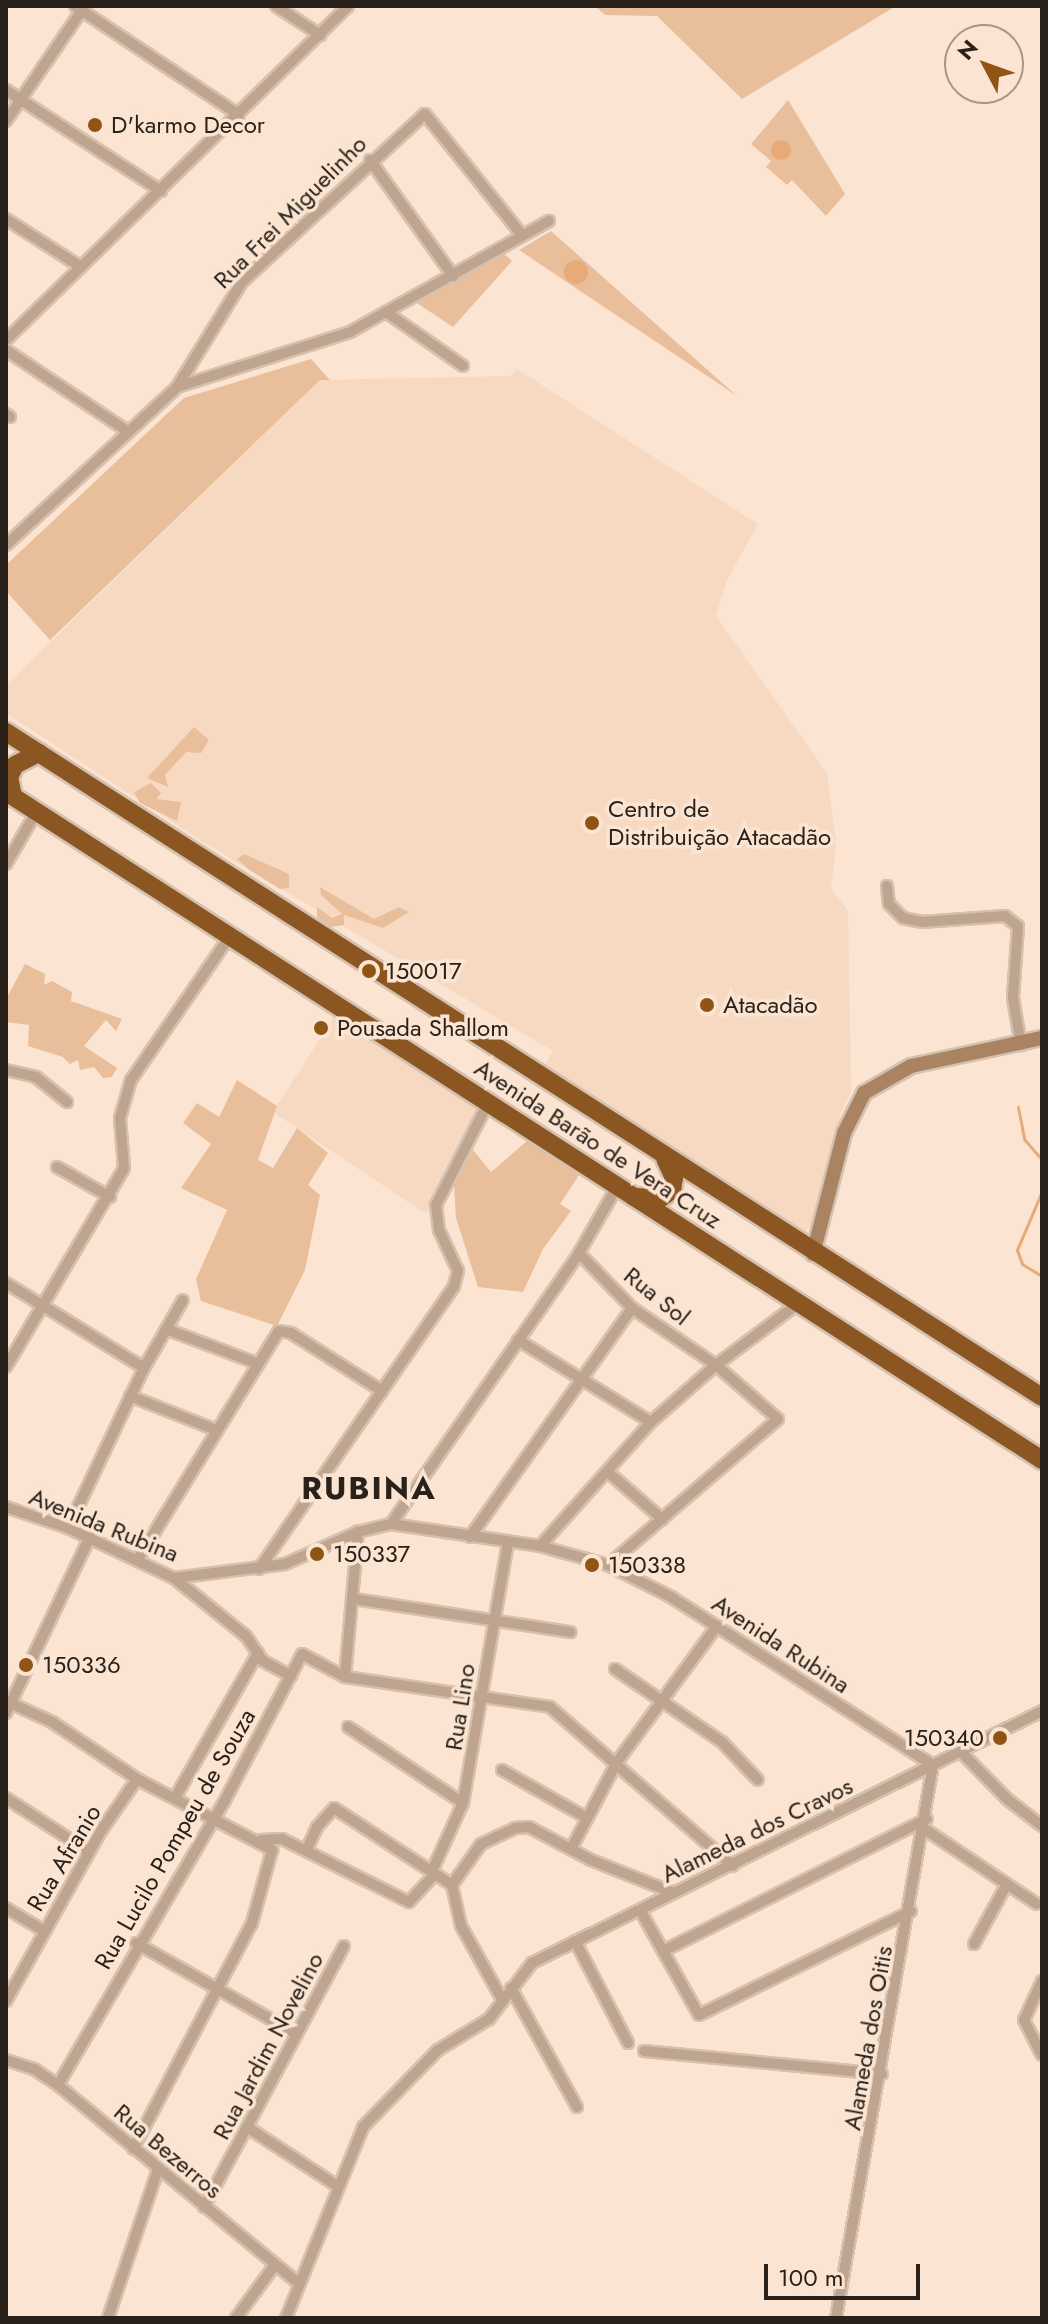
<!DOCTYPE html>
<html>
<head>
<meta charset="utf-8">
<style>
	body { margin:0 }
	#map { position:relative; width:1048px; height:2324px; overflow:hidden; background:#fbe4d1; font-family:Jost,sans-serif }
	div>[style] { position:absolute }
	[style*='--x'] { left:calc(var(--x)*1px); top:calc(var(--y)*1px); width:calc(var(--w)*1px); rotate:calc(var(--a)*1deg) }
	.built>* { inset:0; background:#f7d9c1 }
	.green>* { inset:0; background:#e9be9b }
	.water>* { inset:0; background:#e7ab78 }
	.round { border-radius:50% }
	.stream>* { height:3px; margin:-1.5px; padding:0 1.5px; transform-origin:1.5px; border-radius:1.5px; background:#e7ab78 }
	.roads { filter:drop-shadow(2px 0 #d5c1b0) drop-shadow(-2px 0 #d5c1b0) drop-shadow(0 2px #d5c1b0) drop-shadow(0 -2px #d5c1b0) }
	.street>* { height:10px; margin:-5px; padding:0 5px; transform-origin:5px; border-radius:5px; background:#bfa58f }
	.secondary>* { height:14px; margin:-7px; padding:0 7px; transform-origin:7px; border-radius:7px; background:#aa8363 }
	.highway>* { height:18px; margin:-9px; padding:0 9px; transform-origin:9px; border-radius:9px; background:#8b5622 }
	.dots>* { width:22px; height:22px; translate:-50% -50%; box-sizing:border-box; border:4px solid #fbe4d1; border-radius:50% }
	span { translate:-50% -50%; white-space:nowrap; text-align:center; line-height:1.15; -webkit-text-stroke:7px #fbe4d1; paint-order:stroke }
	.poi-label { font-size:24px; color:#29211a }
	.left { translate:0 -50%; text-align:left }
	.right { translate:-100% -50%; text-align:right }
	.street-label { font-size:24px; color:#29211a }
	.district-label { font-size:32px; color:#29211a; font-weight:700; letter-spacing:2px }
	.frame { position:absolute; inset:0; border:8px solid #29211a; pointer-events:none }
	.north { position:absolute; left:944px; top:24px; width:80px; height:80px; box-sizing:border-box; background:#fbe4d1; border:2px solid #a79688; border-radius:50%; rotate:311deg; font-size:22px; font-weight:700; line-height:32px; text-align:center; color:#29211a }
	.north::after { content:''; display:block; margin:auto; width:28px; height:36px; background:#905414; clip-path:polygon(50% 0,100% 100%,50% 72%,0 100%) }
	.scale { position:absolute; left:764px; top:2264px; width:156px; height:36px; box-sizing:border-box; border:4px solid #29211a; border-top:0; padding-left:10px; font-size:24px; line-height:28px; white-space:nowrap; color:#29211a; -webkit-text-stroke:6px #fbe4d1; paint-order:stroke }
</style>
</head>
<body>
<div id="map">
	<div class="built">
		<div style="clip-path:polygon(517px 369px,758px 524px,727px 580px,716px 616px,827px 773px,836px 844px,831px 889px,848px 911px,851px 1091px,840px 1115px,817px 1220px,800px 1236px,542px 1069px,553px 1051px,203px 842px,6px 713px,6px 685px,320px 380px,511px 376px)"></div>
		<div style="clip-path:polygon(342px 1005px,487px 1102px,426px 1214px,273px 1112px)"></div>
	</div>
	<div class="green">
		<div style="clip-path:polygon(595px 6px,896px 6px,742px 99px,657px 16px,605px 15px)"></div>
		<div style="clip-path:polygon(788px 100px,845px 194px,826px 216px,792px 180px,787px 185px,766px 167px,771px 161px,751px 144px)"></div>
		<div style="clip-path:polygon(551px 231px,737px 396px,519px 250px)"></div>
		<div style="clip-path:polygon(504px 254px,512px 261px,453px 327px,417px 303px)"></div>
		<div style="clip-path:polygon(311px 359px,330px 380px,320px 380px,50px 640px,6px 591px,6px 565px,184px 398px)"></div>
		<div style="clip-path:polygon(194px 727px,209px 740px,201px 753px,186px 752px,165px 775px,168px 787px,147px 778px)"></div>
		<div style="clip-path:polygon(151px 783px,161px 793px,156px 799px,181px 802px,177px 821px,140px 803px,134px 792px)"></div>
		<div style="clip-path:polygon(244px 854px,289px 874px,289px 888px,280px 889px,251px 871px,237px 859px)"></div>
		<div style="clip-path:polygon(320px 887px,374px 919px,399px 907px,409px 912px,383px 928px,344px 915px,344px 925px,331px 927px,317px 917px,317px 907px,332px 918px,342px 914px,321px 895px)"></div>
		<div style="clip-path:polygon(25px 964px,45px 974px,44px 985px,52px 981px,72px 992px,71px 1001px,122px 1019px,116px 1031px,106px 1020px,84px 1046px,117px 1068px,112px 1077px,103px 1078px,94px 1067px,80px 1070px,78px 1060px,70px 1064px,63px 1057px,28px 1046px,29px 1025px,6px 1022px,6px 999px)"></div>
		<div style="clip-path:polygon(237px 1080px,277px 1106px,258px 1160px,273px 1168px,297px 1128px,328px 1153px,308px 1185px,320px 1195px,305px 1270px,277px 1326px,201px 1301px,196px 1279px,227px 1210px,181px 1188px,211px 1144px,183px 1123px,197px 1103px,219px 1117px)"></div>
		<div style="clip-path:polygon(527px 1141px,579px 1175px,560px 1204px,571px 1211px,543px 1249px,523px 1292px,478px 1287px,456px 1218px,454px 1184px,473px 1150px,491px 1172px)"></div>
	</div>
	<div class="water">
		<div class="round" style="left:771px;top:140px;width:20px;height:20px"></div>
		<div class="round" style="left:564px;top:260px;width:24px;height:24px"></div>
	</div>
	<div class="stream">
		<div style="--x:1018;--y:1107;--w:33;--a:79"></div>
		<div style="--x:1024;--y:1139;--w:28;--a:49"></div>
		<div style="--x:1042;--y:1191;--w:64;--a:113"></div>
		<div style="--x:1017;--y:1250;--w:15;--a:70"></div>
		<div style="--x:1022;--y:1264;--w:23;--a:31"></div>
	</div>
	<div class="roads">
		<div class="street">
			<div style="--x:75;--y:6;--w:197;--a:33.6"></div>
			<div style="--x:276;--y:6;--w:53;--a:33.4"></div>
			<div style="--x:6;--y:90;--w:185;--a:33.1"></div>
			<div style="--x:6;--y:121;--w:138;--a:-55.6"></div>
			<div style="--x:370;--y:160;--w:143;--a:54.4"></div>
			<div style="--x:6;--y:219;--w:89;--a:32.6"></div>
			<div style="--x:386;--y:312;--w:94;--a:35"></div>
			<div style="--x:6;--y:340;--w:478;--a:-44.3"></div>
			<div style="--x:6;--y:350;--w:146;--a:33.8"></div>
			<div style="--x:177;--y:387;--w:182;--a:-17.6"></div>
			<div style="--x:350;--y:332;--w:228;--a:-29.2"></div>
			<div style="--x:6;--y:414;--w:5;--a:37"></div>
			<div style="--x:6;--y:545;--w:233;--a:-42.7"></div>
			<div style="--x:177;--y:387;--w:123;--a:-58.2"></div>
			<div style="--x:242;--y:282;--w:248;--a:-42.6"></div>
			<div style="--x:425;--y:114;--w:155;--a:51.3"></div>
			<div style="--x:6;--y:864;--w:61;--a:-59.7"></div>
			<div style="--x:887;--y:886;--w:18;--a:84"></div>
			<div style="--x:889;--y:904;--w:20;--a:45"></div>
			<div style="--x:903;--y:918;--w:19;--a:12"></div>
			<div style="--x:922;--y:922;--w:83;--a:-4.1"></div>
			<div style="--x:1005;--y:916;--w:16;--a:38"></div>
			<div style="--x:1018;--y:926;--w:72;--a:94"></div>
			<div style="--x:1013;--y:998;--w:48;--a:80.3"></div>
			<div style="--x:6;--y:1070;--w:31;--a:13"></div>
			<div style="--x:36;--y:1077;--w:40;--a:39"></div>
			<div style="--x:57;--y:1167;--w:61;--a:29.5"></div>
			<div style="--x:579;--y:1253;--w:76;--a:46.1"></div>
			<div style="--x:632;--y:1308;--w:102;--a:34.2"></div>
			<div style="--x:716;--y:1365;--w:82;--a:41.1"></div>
			<div style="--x:778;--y:1419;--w:224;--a:139.3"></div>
			<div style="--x:6;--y:1283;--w:162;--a:31.6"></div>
			<div style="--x:166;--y:1329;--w:96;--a:20.7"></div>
			<div style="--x:518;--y:1340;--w:156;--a:31.7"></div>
			<div style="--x:6;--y:1367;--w:231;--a:-59.3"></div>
			<div style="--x:124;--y:1168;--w:50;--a:-94.6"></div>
			<div style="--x:120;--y:1118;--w:40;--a:-74"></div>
			<div style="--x:131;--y:1080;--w:175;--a:-55.5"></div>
			<div style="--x:130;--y:1396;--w:92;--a:21.6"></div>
			<div style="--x:608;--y:1472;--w:72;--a:41"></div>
			<div style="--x:6;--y:1507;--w:65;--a:18.7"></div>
			<div style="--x:68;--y:1528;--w:117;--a:25.3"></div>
			<div style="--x:174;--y:1578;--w:92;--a:38.9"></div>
			<div style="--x:246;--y:1636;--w:30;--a:56"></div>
			<div style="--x:263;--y:1661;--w:32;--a:28"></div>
			<div style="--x:391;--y:1524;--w:330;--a:-55.2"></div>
			<div style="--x:579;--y:1253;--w:76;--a:-60.1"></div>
			<div style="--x:68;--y:1528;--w:177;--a:-64.6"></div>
			<div style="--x:144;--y:1368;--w:78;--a:-60.2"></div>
			<div style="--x:470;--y:1537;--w:281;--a:-54.7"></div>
			<div style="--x:540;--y:1546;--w:166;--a:-48.2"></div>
			<div style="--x:651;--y:1422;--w:86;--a:-41.2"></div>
			<div style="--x:716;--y:1365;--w:104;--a:-36.8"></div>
			<div style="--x:138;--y:1559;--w:268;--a:-58.3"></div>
			<div style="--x:279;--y:1331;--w:12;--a:9"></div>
			<div style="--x:291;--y:1333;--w:108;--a:32.5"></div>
			<div style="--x:259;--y:1569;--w:344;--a:-55.4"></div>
			<div style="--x:454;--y:1286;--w:16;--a:-75"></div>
			<div style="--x:458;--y:1271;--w:45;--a:-114.9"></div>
			<div style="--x:439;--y:1230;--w:25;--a:-97"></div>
			<div style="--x:436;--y:1205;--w:114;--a:-63"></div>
			<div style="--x:174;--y:1578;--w:112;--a:-7.2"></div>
			<div style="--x:285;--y:1564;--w:80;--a:-23.7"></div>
			<div style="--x:358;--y:1532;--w:34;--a:-14"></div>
			<div style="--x:391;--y:1524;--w:151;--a:8.4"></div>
			<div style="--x:540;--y:1546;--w:71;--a:15.6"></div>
			<div style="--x:608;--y:1565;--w:71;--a:26.9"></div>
			<div style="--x:671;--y:1597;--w:311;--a:32.7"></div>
			<div style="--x:354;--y:1599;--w:219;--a:8.7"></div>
			<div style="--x:615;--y:1669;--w:130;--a:34.3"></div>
			<div style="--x:722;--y:1742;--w:52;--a:46.5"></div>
			<div style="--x:345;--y:1677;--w:207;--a:8.3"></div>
			<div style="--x:550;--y:1707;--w:242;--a:41"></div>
			<div style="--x:345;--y:1677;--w:146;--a:-84.9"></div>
			<div style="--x:6;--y:1701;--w:51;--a:24.5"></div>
			<div style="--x:52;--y:1722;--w:102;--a:33.8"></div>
			<div style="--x:137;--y:1779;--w:153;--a:27.7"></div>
			<div style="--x:272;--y:1850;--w:76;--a:105.3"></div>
			<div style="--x:252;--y:1923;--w:255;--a:117.8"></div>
			<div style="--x:6;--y:1713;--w:195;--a:-64.5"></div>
			<div style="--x:348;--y:1727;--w:138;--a:33.5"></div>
			<div style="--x:963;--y:1754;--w:63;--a:45.6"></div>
			<div style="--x:1007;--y:1799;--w:44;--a:37.6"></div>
			<div style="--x:502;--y:1770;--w:98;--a:29.5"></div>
			<div style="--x:176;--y:1796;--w:165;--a:-60.2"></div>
			<div style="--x:6;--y:1798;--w:99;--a:33"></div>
			<div style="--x:926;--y:1830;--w:133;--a:33.7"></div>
			<div style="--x:261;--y:1840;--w:21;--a:-3"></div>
			<div style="--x:282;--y:1839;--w:142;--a:26.4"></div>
			<div style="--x:409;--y:1902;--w:38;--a:-47"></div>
			<div style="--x:571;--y:1849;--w:98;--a:-62.1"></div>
			<div style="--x:617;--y:1762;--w:169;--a:-53.7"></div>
			<div style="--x:306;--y:1851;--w:26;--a:-65"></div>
			<div style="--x:317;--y:1827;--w:25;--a:-48"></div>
			<div style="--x:334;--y:1808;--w:141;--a:33.1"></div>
			<div style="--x:432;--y:1871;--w:75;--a:-65.5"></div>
			<div style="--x:463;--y:1803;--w:264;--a:-80.2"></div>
			<div style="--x:6;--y:1908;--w:44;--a:31.2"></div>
			<div style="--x:640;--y:1910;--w:120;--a:60.7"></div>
			<div style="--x:699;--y:2015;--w:236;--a:-26.1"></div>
			<div style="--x:575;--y:1941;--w:115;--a:62.5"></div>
			<div style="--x:136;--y:1943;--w:185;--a:29.5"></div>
			<div style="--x:974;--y:1944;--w:68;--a:-61.2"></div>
			<div style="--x:663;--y:1951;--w:295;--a:-26.6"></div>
			<div style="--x:1042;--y:1981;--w:43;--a:114.8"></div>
			<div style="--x:1024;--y:2020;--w:39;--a:63"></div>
			<div style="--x:511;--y:1988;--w:136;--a:61"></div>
			<div style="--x:6;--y:2001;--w:195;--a:-60.8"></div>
			<div style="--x:101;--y:1831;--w:63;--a:-55.3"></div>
			<div style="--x:503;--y:2001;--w:86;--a:-119.2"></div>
			<div style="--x:461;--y:1926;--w:42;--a:-102.4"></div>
			<div style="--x:452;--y:1885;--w:50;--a:-54.7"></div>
			<div style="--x:481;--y:1844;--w:38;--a:-25"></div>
			<div style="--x:515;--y:1828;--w:14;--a:-4"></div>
			<div style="--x:529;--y:1827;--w:70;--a:28"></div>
			<div style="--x:591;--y:1860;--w:89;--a:21.7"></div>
			<div style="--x:644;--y:2051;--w:239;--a:5.5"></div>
			<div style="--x:6;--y:2060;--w:29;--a:18"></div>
			<div style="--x:34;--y:2069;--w:29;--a:34"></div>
			<div style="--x:58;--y:2085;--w:313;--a:39.5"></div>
			<div style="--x:58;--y:2085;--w:328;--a:-59.6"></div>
			<div style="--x:224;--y:1802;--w:167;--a:-62.2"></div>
			<div style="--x:302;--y:1654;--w:49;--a:28.1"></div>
			<div style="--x:247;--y:2127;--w:108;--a:33.2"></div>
			<div style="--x:204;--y:2207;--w:296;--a:-61.8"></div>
			<div style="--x:108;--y:2318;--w:154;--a:-71.4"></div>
			<div style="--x:236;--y:2318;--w:66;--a:-53.7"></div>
			<div style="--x:286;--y:2318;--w:206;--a:-68"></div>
			<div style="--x:363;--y:2127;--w:107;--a:-45.8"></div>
			<div style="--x:438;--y:2050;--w:60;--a:-31.3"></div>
			<div style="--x:489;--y:2019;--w:71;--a:-52.5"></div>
			<div style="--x:532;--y:1963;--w:569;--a:-26.29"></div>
			<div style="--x:836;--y:2318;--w:561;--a:-80.05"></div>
		</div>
		<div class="secondary">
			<div style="--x:813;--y:1254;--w:125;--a:-75.6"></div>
			<div style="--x:844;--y:1133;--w:45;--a:-63.4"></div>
			<div style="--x:864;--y:1093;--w:54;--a:-29.9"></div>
			<div style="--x:911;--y:1066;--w:134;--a:-12.1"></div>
		</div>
		<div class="highway">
			<div style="--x:6;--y:732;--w:1231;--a:32.7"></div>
			<div style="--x:6;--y:792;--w:1233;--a:32.81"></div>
			<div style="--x:13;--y:796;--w:19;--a:-102"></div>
			<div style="--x:9;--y:777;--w:13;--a:-63"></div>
			<div style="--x:15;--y:765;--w:27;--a:-27"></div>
			<div style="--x:634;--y:1197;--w:27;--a:2"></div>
			<div style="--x:661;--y:1198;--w:14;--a:-36"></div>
			<div style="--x:672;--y:1190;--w:12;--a:-81"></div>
			<div style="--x:674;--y:1178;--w:21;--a:-115"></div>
		</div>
	</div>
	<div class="dots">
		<div style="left:95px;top:125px;background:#905414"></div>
		<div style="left:592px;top:823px;background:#905414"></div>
		<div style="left:369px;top:971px;background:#905414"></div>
		<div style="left:707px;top:1005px;background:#905414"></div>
		<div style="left:321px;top:1028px;background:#905414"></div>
		<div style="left:317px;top:1554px;background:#905414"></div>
		<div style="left:592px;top:1565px;background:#905414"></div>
		<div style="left:26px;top:1665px;background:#905414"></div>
		<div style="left:1000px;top:1738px;background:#905414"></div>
	</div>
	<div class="poi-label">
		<span class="left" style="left:111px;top:125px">D'karmo Decor</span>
		<span class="left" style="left:608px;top:823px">Centro de<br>Distribuição Atacadão</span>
		<span class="left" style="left:385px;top:971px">150017</span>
		<span class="left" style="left:723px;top:1005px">Atacadão</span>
		<span class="left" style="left:337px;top:1028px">Pousada Shallom</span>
		<span class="left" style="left:333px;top:1554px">150337</span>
		<span class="left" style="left:608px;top:1565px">150338</span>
		<span class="left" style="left:42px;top:1665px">150336</span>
		<span class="right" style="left:984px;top:1738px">150340</span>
	</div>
	<div class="street-label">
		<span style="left:290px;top:212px;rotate:-45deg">Rua Frei Miguelinho</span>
		<span style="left:598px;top:1144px;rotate:33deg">Avenida Barão de Vera Cruz</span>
		<span style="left:657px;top:1296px;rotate:39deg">Rua Sol</span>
		<span style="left:104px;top:1525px;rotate:22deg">Avenida Rubina</span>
		<span style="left:781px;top:1644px;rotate:33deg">Avenida Rubina</span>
		<span style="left:460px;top:1707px;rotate:-81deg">Rua Lino</span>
		<span style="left:757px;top:1830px;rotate:-26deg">Alameda dos Cravos</span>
		<span style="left:175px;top:1839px;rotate:-60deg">Rua Lucilo Pompeu de Souza</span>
		<span style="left:64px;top:1858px;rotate:-59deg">Rua Afranio</span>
		<span style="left:868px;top:2038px;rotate:-80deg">Alameda dos Oitis</span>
		<span style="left:268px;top:2046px;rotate:-62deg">Rua Jardim Novelino</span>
		<span style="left:168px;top:2151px;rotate:40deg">Rua Bezerros</span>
	</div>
	<div class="district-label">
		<span style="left:369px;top:1488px">RUBINA</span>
	</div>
	<div class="frame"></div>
	<div class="north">N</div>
	<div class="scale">100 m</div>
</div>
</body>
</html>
